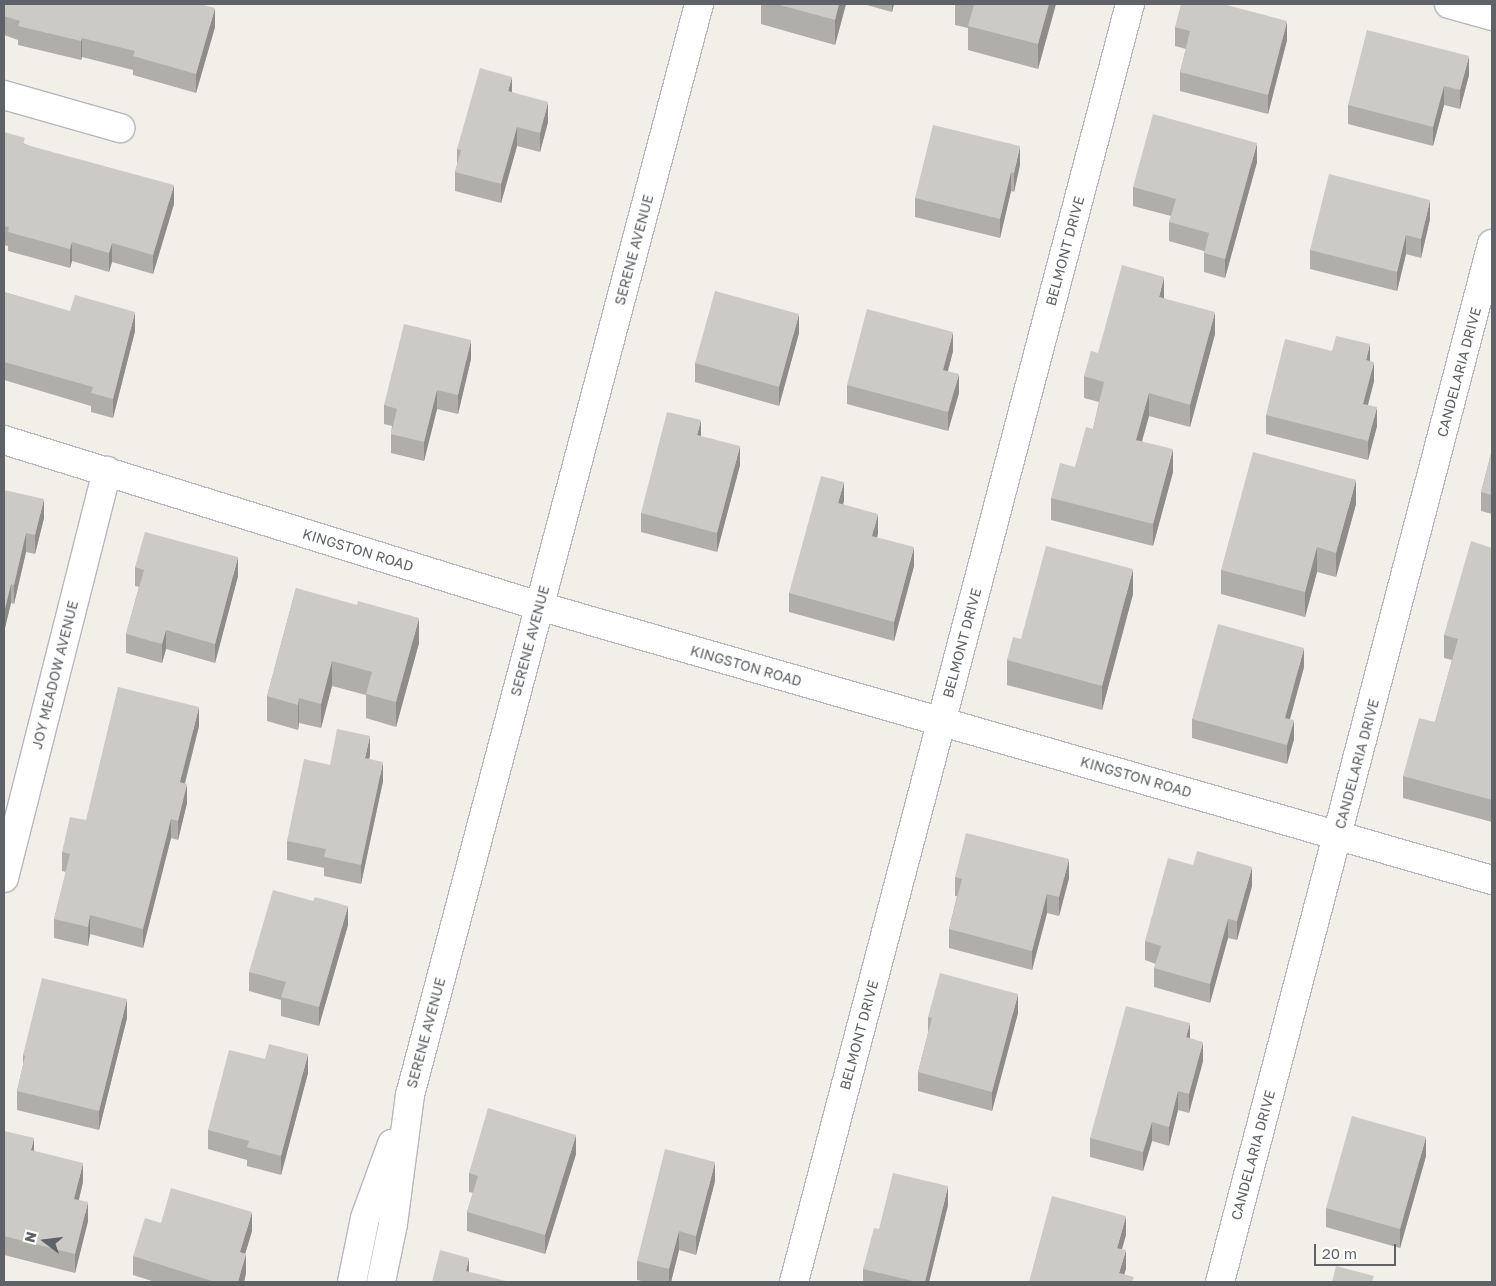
<!DOCTYPE html>
<html>
<head>
<meta charset="utf-8">
<style>
	body { margin:0 }
	#map { position:relative; width:1496px; height:1286px; overflow:hidden; background:#f1efe8; font-family:"Golos Text",sans-serif }
	div>[style] { position:absolute }
	[style*='--x'] { left:calc(var(--x)*1px); top:calc(var(--y)*1px); width:calc(var(--w)*1px); rotate:calc(var(--a)*1deg) }
	.roads { filter:drop-shadow(1px 0 #b5b8bc) drop-shadow(-1px 0 #b5b8bc) drop-shadow(0 1px #b5b8bc) drop-shadow(0 -1px #b5b8bc) }
	.minor>* { height:28px; margin:-14px; padding:0 14px; transform-origin:14px; border-radius:14px; background:#fff }
	.wall>* { inset:0; background:#afaea9 }
	.shaded-wall>* { inset:0; background:#8f8d8a }
	.building>* { inset:0; background:#cccac5 }
	span { translate:-50% -50%; white-space:nowrap; text-align:center; line-height:1.15; -webkit-text-stroke:4px #fff; paint-order:stroke }
	.street-label { font-size:14px; color:#5f6368 }
	.frame { position:absolute; inset:0; border:5px solid #5f6368; pointer-events:none }
	.north { position:absolute; left:20px; top:1216px; width:50px; height:50px; -webkit-text-stroke:4px #fff; paint-order:stroke; rotate:285deg; font-size:14px; font-weight:700; line-height:20px; text-align:center; color:#5f6368 }
	.north::after { content:''; display:block; margin:auto; width:18px; height:22px; background:#5f6368; clip-path:polygon(50% 0,100% 100%,50% 72%,0 100%) }
	.scale { position:absolute; left:1314px; top:1244px; width:82px; height:22px; box-sizing:border-box; border:2px solid #5f6368; border-top:0; padding-left:6px; font-size:15px; line-height:18px; white-space:nowrap; color:#5f6368; -webkit-text-stroke:4px #fff; paint-order:stroke }
</style>
</head>
<body>
<div id="map">
	<div class="roads">
		<div class="minor">
			<div style="--x:1449;--y:4;--w:45;--a:15.6"></div>
			<div style="--x:4;--y:95;--w:121;--a:15.9"></div>
			<div style="--x:4;--y:440;--w:560;--a:17.24"></div>
			<div style="--x:539;--y:606;--w:992;--a:16.04"></div>
			<div style="--x:4;--y:878;--w:420;--a:-75.8"></div>
			<div style="--x:352;--y:1282;--w:65;--a:-78.5"></div>
			<div style="--x:365;--y:1218;--w:79;--a:-70"></div>
			<div style="--x:381;--y:1282;--w:59;--a:-78.3"></div>
			<div style="--x:393;--y:1224;--w:130;--a:-82.5"></div>
			<div style="--x:410;--y:1095;--w:1129;--a:-75.16"></div>
			<div style="--x:794;--y:1282;--w:1321;--a:-75.27"></div>
			<div style="--x:1220;--y:1282;--w:1073;--a:-75.32"></div>
		</div>
	</div>
	<div class="wall">
		<div style="clip-path:polygon(4px 4px,215px 27px,196px 93px,133px 75px,133px 70px,82px 57px,81px 60px,18px 45px,18px 40px,4px 35px)"></div>
		<div style="clip-path:polygon(761px 4px,846px 4px,835px 45px,761px 24px)"></div>
		<div style="clip-path:polygon(863px 4px,894px 4px,892px 12px)"></div>
		<div style="clip-path:polygon(955px 4px,1056px 4px,1038px 69px,968px 50px,968px 28px,955px 25px)"></div>
		<div style="clip-path:polygon(1175px 27px,1287px 40px,1268px 114px,1180px 91px,1180px 72px,1186px 49px,1175px 46px)"></div>
		<div style="clip-path:polygon(1469px 75px,1460px 109px,1444px 105px,1433px 146px,1348px 124px,1348px 105px)"></div>
		<div style="clip-path:polygon(512px 92px,548px 122px,540px 152px,517px 146px,501px 203px,455px 191px,455px 172px,457px 165px,457px 149px)"></div>
		<div style="clip-path:polygon(4px 132px,25px 144px,174px 204px,153px 274px,112px 262px,109px 272px,72px 261px,70px 268px,8px 251px,8px 246px,4px 245px)"></div>
		<div style="clip-path:polygon(1257px 162px,1225px 278px,1204px 272px,1204px 251px,1169px 241px,1169px 222px,1171px 216px,1133px 206px,1133px 187px)"></div>
		<div style="clip-path:polygon(1020px 165px,1014px 192px,1011px 191px,1000px 238px,915px 217px,915px 198px)"></div>
		<div style="clip-path:polygon(1430px 219px,1421px 258px,1406px 254px,1397px 291px,1310px 269px,1310px 250px)"></div>
		<div style="clip-path:polygon(4px 292px,135px 331px,113px 418px,91px 412px,91px 406px,4px 380px)"></div>
		<div style="clip-path:polygon(1164px 298px,1215px 334px,1190px 427px,1149px 416px,1142px 441px,1173px 472px,1153px 546px,1051px 520px,1051px 498px,1075px 467px,1093px 429px,1099px 402px,1084px 398px,1084px 376px,1098px 353px)"></div>
		<div style="clip-path:polygon(799px 333px,779px 406px,695px 382px,695px 363px)"></div>
		<div style="clip-path:polygon(953px 351px,948px 371px,959px 393px,948px 431px,847px 404px,847px 385px)"></div>
		<div style="clip-path:polygon(471px 359px,458px 414px,437px 409px,424px 461px,391px 453px,391px 434px,392px 426px,384px 424px,384px 405px)"></div>
		<div style="clip-path:polygon(1370px 361px,1374px 381px,1368px 405px,1377px 426px,1368px 460px,1266px 434px,1266px 415px)"></div>
		<div style="clip-path:polygon(1492px 450px,1492px 514px,1481px 511px,1481px 492px)"></div>
		<div style="clip-path:polygon(740px 465px,717px 552px,641px 532px,641px 513px)"></div>
		<div style="clip-path:polygon(4px 490px,44px 518px,35px 554px,26px 552px,14px 604px,11px 603px,4px 632px)"></div>
		<div style="clip-path:polygon(844px 501px,843px 504px,878px 533px,877px 538px,914px 566px,894px 641px,789px 612px,789px 593px)"></div>
		<div style="clip-path:polygon(1356px 504px,1336px 577px,1317px 572px,1305px 617px,1221px 594px,1221px 570px)"></div>
		<div style="clip-path:polygon(1492px 548px,1492px 822px,1403px 798px,1403px 776px,1435px 722px,1452px 660px,1444px 658px,1444px 635px)"></div>
		<div style="clip-path:polygon(135px 567px,238px 576px,215px 663px,166px 649px,162px 663px,126px 653px,126px 634px,139px 587px,135px 586px)"></div>
		<div style="clip-path:polygon(296px 588px,419px 643px,396px 727px,366px 718px,366px 695px,332px 686px,321px 728px,299px 723px,298px 730px,267px 721px,267px 696px)"></div>
		<div style="clip-path:polygon(1133px 594px,1102px 710px,1007px 685px,1007px 660px,1021px 639px)"></div>
		<div style="clip-path:polygon(1304px 667px,1290px 719px,1294px 739px,1287px 764px,1192px 738px,1192px 719px)"></div>
		<div style="clip-path:polygon(199px 726px,185px 784px,187px 803px,178px 840px,171px 838px,143px 948px,90px 934px,88px 946px,54px 938px,54px 919px,66px 872px,62px 871px,62px 852px,86px 820px)"></div>
		<div style="clip-path:polygon(370px 755px,369px 759px,383px 781px,361px 884px,324px 876px,324px 868px,287px 860px,287px 841px,330px 765px)"></div>
		<div style="clip-path:polygon(955px 877px,1069px 878px,1059px 916px,1047px 913px,1032px 970px,949px 948px,949px 929px,957px 896px,955px 896px)"></div>
		<div style="clip-path:polygon(1252px 886px,1237px 940px,1228px 938px,1210px 1003px,1154px 987px,1154px 968px,1156px 964px,1145px 960px,1145px 941px)"></div>
		<div style="clip-path:polygon(348px 925px,319px 1026px,281px 1016px,281px 1000px,249px 991px,249px 972px)"></div>
		<div style="clip-path:polygon(1018px 1013px,992px 1111px,918px 1091px,918px 1072px,928px 1033px,928px 1017px)"></div>
		<div style="clip-path:polygon(127px 1018px,99px 1130px,17px 1110px,17px 1091px,23px 1065px,23px 1055px)"></div>
		<div style="clip-path:polygon(1190px 1038px,1203px 1061px,1189px 1113px,1178px 1110px,1169px 1146px,1152px 1141px,1143px 1171px,1090px 1157px,1090px 1138px)"></div>
		<div style="clip-path:polygon(265px 1059px,308px 1073px,281px 1175px,247px 1166px,247px 1160px,208px 1149px,208px 1130px)"></div>
		<div style="clip-path:polygon(1492px 1090px,1492px 1109px,1491px 1108px,1491px 1095px)"></div>
		<div style="clip-path:polygon(4px 1131px,83px 1182px,79px 1200px,88px 1221px,75px 1273px,4px 1255px)"></div>
		<div style="clip-path:polygon(576px 1154px,545px 1254px,467px 1231px,467px 1212px,473px 1193px,469px 1192px,469px 1173px)"></div>
		<div style="clip-path:polygon(1426px 1156px,1400px 1248px,1326px 1227px,1326px 1208px)"></div>
		<div style="clip-path:polygon(715px 1181px,696px 1255px,679px 1250px,671px 1282px,646px 1282px,637px 1280px,637px 1261px)"></div>
		<div style="clip-path:polygon(948px 1205px,929px 1282px,863px 1282px,863px 1269px,879px 1229px)"></div>
		<div style="clip-path:polygon(252px 1231px,245px 1254px,246px 1273px,244px 1282px,155px 1282px,133px 1275px,133px 1256px)"></div>
	</div>
	<div class="shaded-wall">
		<div style="clip-path:polygon(839px 4px,846px 4px,835px 45px,835px 20px)"></div>
		<div style="clip-path:polygon(892px 4px,894px 4px,892px 12px)"></div>
		<div style="clip-path:polygon(1049px 4px,1056px 4px,1038px 69px,1038px 44px)"></div>
		<div style="clip-path:polygon(215px 8px,215px 27px,196px 93px,196px 74px)"></div>
		<div style="clip-path:polygon(1287px 21px,1287px 40px,1268px 114px,1268px 95px)"></div>
		<div style="clip-path:polygon(82px 38px,82px 57px,81px 60px,81px 41px)"></div>
		<div style="clip-path:polygon(1469px 56px,1469px 75px,1460px 109px,1460px 90px)"></div>
		<div style="clip-path:polygon(512px 77px,512px 96px,508px 91px)"></div>
		<div style="clip-path:polygon(1444px 86px,1444px 105px,1433px 146px,1433px 127px)"></div>
		<div style="clip-path:polygon(548px 102px,548px 122px,540px 152px,540px 133px)"></div>
		<div style="clip-path:polygon(517px 127px,517px 146px,501px 203px,501px 184px)"></div>
		<div style="clip-path:polygon(1257px 143px,1257px 162px,1225px 278px,1225px 259px)"></div>
		<div style="clip-path:polygon(1020px 146px,1020px 165px,1014px 192px,1014px 173px)"></div>
		<div style="clip-path:polygon(1011px 172px,1011px 191px,1000px 238px,1000px 219px)"></div>
		<div style="clip-path:polygon(174px 185px,174px 204px,153px 274px,153px 255px)"></div>
		<div style="clip-path:polygon(1430px 200px,1430px 219px,1421px 258px,1421px 239px)"></div>
		<div style="clip-path:polygon(1406px 235px,1406px 254px,1397px 291px,1397px 272px)"></div>
		<div style="clip-path:polygon(72px 242px,72px 261px,70px 268px,70px 249px)"></div>
		<div style="clip-path:polygon(112px 243px,112px 262px,109px 272px,109px 253px)"></div>
		<div style="clip-path:polygon(1164px 277px,1164px 299px,1159px 297px)"></div>
		<div style="clip-path:polygon(135px 312px,135px 331px,113px 418px,113px 399px)"></div>
		<div style="clip-path:polygon(1215px 312px,1215px 334px,1190px 427px,1190px 405px)"></div>
		<div style="clip-path:polygon(799px 314px,799px 333px,779px 406px,779px 387px)"></div>
		<div style="clip-path:polygon(953px 332px,953px 351px,943px 389px,943px 370px)"></div>
		<div style="clip-path:polygon(471px 340px,471px 359px,458px 414px,458px 395px)"></div>
		<div style="clip-path:polygon(1370px 344px,1370px 363px,1366px 360px)"></div>
		<div style="clip-path:polygon(1374px 362px,1374px 381px,1363px 423px,1363px 404px)"></div>
		<div style="clip-path:polygon(959px 374px,959px 393px,948px 431px,948px 412px)"></div>
		<div style="clip-path:polygon(437px 390px,437px 409px,424px 461px,424px 442px)"></div>
		<div style="clip-path:polygon(1149px 393px,1149px 416px,1136px 462px,1136px 440px)"></div>
		<div style="clip-path:polygon(1377px 407px,1377px 426px,1368px 460px,1368px 441px)"></div>
		<div style="clip-path:polygon(701px 420px,701px 439px,697px 435px)"></div>
		<div style="clip-path:polygon(740px 446px,740px 465px,717px 552px,717px 533px)"></div>
		<div style="clip-path:polygon(1173px 449px,1173px 472px,1153px 546px,1153px 524px)"></div>
		<div style="clip-path:polygon(1356px 480px,1356px 504px,1336px 577px,1336px 553px)"></div>
		<div style="clip-path:polygon(844px 482px,844px 501px,838px 522px,838px 503px)"></div>
		<div style="clip-path:polygon(44px 499px,44px 518px,35px 554px,35px 535px)"></div>
		<div style="clip-path:polygon(878px 514px,878px 533px,872px 555px,872px 536px)"></div>
		<div style="clip-path:polygon(26px 533px,26px 552px,14px 604px,14px 585px)"></div>
		<div style="clip-path:polygon(914px 547px,914px 566px,894px 641px,894px 622px)"></div>
		<div style="clip-path:polygon(1317px 547px,1317px 572px,1305px 617px,1305px 592px)"></div>
		<div style="clip-path:polygon(238px 557px,238px 576px,215px 663px,215px 644px)"></div>
		<div style="clip-path:polygon(1133px 569px,1133px 594px,1102px 710px,1102px 686px)"></div>
		<div style="clip-path:polygon(11px 584px,11px 603px,4px 632px,4px 613px)"></div>
		<div style="clip-path:polygon(419px 618px,419px 643px,396px 727px,396px 702px)"></div>
		<div style="clip-path:polygon(166px 630px,166px 649px,162px 663px,162px 644px)"></div>
		<div style="clip-path:polygon(1304px 648px,1304px 667px,1285px 737px,1285px 718px)"></div>
		<div style="clip-path:polygon(332px 661px,332px 686px,321px 728px,321px 704px)"></div>
		<div style="clip-path:polygon(299px 698px,299px 723px,298px 730px,298px 705px)"></div>
		<div style="clip-path:polygon(199px 707px,199px 726px,180px 801px,180px 782px)"></div>
		<div style="clip-path:polygon(1294px 720px,1294px 739px,1287px 764px,1287px 745px)"></div>
		<div style="clip-path:polygon(370px 736px,370px 755px,365px 777px,365px 758px)"></div>
		<div style="clip-path:polygon(383px 762px,383px 781px,361px 884px,361px 865px)"></div>
		<div style="clip-path:polygon(187px 784px,187px 803px,178px 840px,178px 821px)"></div>
		<div style="clip-path:polygon(171px 819px,171px 838px,143px 948px,143px 929px)"></div>
		<div style="clip-path:polygon(1069px 859px,1069px 878px,1059px 916px,1059px 897px)"></div>
		<div style="clip-path:polygon(1252px 867px,1252px 886px,1237px 940px,1237px 921px)"></div>
		<div style="clip-path:polygon(1047px 894px,1047px 913px,1032px 970px,1032px 951px)"></div>
		<div style="clip-path:polygon(348px 906px,348px 925px,319px 1026px,319px 1007px)"></div>
		<div style="clip-path:polygon(90px 915px,90px 934px,88px 946px,88px 927px)"></div>
		<div style="clip-path:polygon(1228px 919px,1228px 938px,1210px 1003px,1210px 984px)"></div>
		<div style="clip-path:polygon(1018px 994px,1018px 1013px,992px 1111px,992px 1092px)"></div>
		<div style="clip-path:polygon(127px 999px,127px 1018px,99px 1130px,99px 1111px)"></div>
		<div style="clip-path:polygon(1190px 1023px,1190px 1042px,1186px 1037px)"></div>
		<div style="clip-path:polygon(1203px 1042px,1203px 1061px,1189px 1113px,1189px 1094px)"></div>
		<div style="clip-path:polygon(308px 1054px,308px 1073px,281px 1175px,281px 1156px)"></div>
		<div style="clip-path:polygon(1178px 1091px,1178px 1110px,1169px 1146px,1169px 1127px)"></div>
		<div style="clip-path:polygon(1152px 1122px,1152px 1141px,1143px 1171px,1143px 1152px)"></div>
		<div style="clip-path:polygon(576px 1135px,576px 1154px,545px 1254px,545px 1235px)"></div>
		<div style="clip-path:polygon(1426px 1137px,1426px 1156px,1400px 1248px,1400px 1229px)"></div>
		<div style="clip-path:polygon(34px 1138px,34px 1157px,31px 1150px)"></div>
		<div style="clip-path:polygon(715px 1162px,715px 1181px,696px 1255px,696px 1236px)"></div>
		<div style="clip-path:polygon(83px 1163px,83px 1182px,74px 1218px,74px 1199px)"></div>
		<div style="clip-path:polygon(948px 1186px,948px 1205px,929px 1282px,925px 1282px)"></div>
		<div style="clip-path:polygon(88px 1202px,88px 1221px,75px 1273px,75px 1254px)"></div>
		<div style="clip-path:polygon(252px 1212px,252px 1231px,240px 1271px,240px 1252px)"></div>
		<div style="clip-path:polygon(1126px 1216px,1126px 1235px,1117px 1267px,1117px 1248px)"></div>
		<div style="clip-path:polygon(679px 1231px,679px 1250px,671px 1282px,669px 1282px,669px 1269px)"></div>
		<div style="clip-path:polygon(1126px 1250px,1126px 1269px,1122px 1282px,1119px 1273px)"></div>
		<div style="clip-path:polygon(246px 1254px,246px 1273px,244px 1282px,238px 1282px)"></div>
		<div style="clip-path:polygon(469px 1258px,469px 1277px,466px 1271px)"></div>
	</div>
	<div class="building">
		<div style="clip-path:polygon(4px 4px,200px 4px,215px 8px,196px 74px,133px 56px,135px 51px,82px 38px,81px 41px,18px 26px,20px 21px,4px 16px)"></div>
		<div style="clip-path:polygon(776px 4px,839px 4px,835px 20px)"></div>
		<div style="clip-path:polygon(969px 4px,1049px 4px,1038px 44px,968px 26px,974px 5px)"></div>
		<div style="clip-path:polygon(1181px 4px,1223px 4px,1287px 21px,1268px 95px,1180px 72px,1190px 31px,1175px 27px)"></div>
		<div style="clip-path:polygon(1367px 30px,1469px 56px,1460px 90px,1444px 86px,1433px 127px,1348px 105px)"></div>
		<div style="clip-path:polygon(480px 68px,512px 77px,508px 91px,548px 102px,540px 133px,517px 127px,501px 184px,455px 172px,461px 150px,457px 149px)"></div>
		<div style="clip-path:polygon(1153px 114px,1257px 143px,1225px 259px,1204px 253px,1209px 233px,1169px 222px,1176px 199px,1133px 187px)"></div>
		<div style="clip-path:polygon(933px 125px,1020px 146px,1014px 173px,1011px 172px,1000px 219px,915px 198px)"></div>
		<div style="clip-path:polygon(4px 132px,25px 138px,23px 144px,174px 185px,153px 255px,112px 243px,109px 253px,72px 242px,70px 249px,8px 232px,9px 227px,4px 226px)"></div>
		<div style="clip-path:polygon(1329px 174px,1430px 200px,1421px 239px,1406px 235px,1397px 272px,1310px 250px)"></div>
		<div style="clip-path:polygon(1122px 265px,1164px 277px,1159px 297px,1215px 312px,1190px 405px,1149px 393px,1136px 440px,1173px 449px,1153px 524px,1051px 498px,1060px 463px,1075px 467px,1086px 427px,1093px 429px,1104px 382px,1084px 376px,1091px 351px,1098px 353px)"></div>
		<div style="clip-path:polygon(715px 291px,799px 314px,779px 387px,695px 363px)"></div>
		<div style="clip-path:polygon(4px 292px,70px 311px,75px 295px,135px 312px,113px 399px,91px 393px,93px 387px,4px 362px)"></div>
		<div style="clip-path:polygon(867px 309px,953px 332px,943px 370px,959px 374px,948px 412px,847px 385px)"></div>
		<div style="clip-path:polygon(404px 324px,471px 340px,458px 395px,437px 390px,424px 442px,391px 434px,397px 409px,384px 405px)"></div>
		<div style="clip-path:polygon(1336px 336px,1370px 344px,1366px 360px,1374px 362px,1363px 404px,1377px 407px,1368px 441px,1266px 415px,1285px 339px,1332px 351px)"></div>
		<div style="clip-path:polygon(667px 412px,701px 420px,697px 435px,740px 446px,717px 533px,641px 513px)"></div>
		<div style="clip-path:polygon(1492px 450px,1492px 495px,1481px 492px)"></div>
		<div style="clip-path:polygon(1253px 452px,1356px 480px,1336px 553px,1317px 547px,1305px 592px,1221px 570px)"></div>
		<div style="clip-path:polygon(821px 476px,844px 482px,838px 503px,878px 514px,872px 536px,914px 547px,894px 622px,789px 593px)"></div>
		<div style="clip-path:polygon(4px 490px,44px 499px,35px 535px,26px 533px,14px 585px,11px 584px,4px 613px)"></div>
		<div style="clip-path:polygon(145px 532px,238px 557px,215px 644px,166px 630px,162px 644px,126px 634px,144px 570px,135px 567px)"></div>
		<div style="clip-path:polygon(1471px 541px,1492px 548px,1492px 800px,1403px 776px,1419px 718px,1435px 722px,1458px 639px,1444px 635px)"></div>
		<div style="clip-path:polygon(1046px 546px,1133px 569px,1102px 686px,1007px 660px,1013px 637px,1021px 639px)"></div>
		<div style="clip-path:polygon(296px 588px,357px 605px,358px 601px,419px 618px,396px 702px,366px 694px,372px 672px,332px 661px,321px 704px,299px 698px,298px 705px,267px 696px)"></div>
		<div style="clip-path:polygon(1218px 624px,1304px 648px,1285px 718px,1294px 720px,1287px 745px,1192px 719px)"></div>
		<div style="clip-path:polygon(118px 687px,199px 707px,180px 782px,187px 784px,178px 821px,171px 819px,143px 929px,90px 915px,88px 927px,54px 919px,70px 854px,62px 852px,70px 817px,86px 820px)"></div>
		<div style="clip-path:polygon(337px 729px,370px 736px,365px 758px,383px 762px,361px 865px,324px 857px,326px 849px,287px 841px,304px 759px,330px 765px)"></div>
		<div style="clip-path:polygon(966px 833px,1069px 859px,1059px 897px,1047px 894px,1032px 951px,949px 929px,962px 879px,955px 877px)"></div>
		<div style="clip-path:polygon(1197px 851px,1252px 867px,1237px 921px,1228px 919px,1210px 984px,1154px 968px,1161px 946px,1145px 941px,1168px 858px,1193px 865px)"></div>
		<div style="clip-path:polygon(273px 890px,313px 901px,315px 897px,348px 906px,319px 1007px,281px 997px,286px 982px,249px 972px)"></div>
		<div style="clip-path:polygon(940px 973px,1018px 994px,992px 1092px,918px 1072px,932px 1018px,928px 1017px)"></div>
		<div style="clip-path:polygon(42px 978px,127px 999px,99px 1111px,17px 1091px,25px 1056px,23px 1055px)"></div>
		<div style="clip-path:polygon(1126px 1006px,1190px 1023px,1186px 1037px,1203px 1042px,1189px 1094px,1178px 1091px,1169px 1127px,1152px 1122px,1143px 1152px,1090px 1138px)"></div>
		<div style="clip-path:polygon(269px 1044px,308px 1054px,281px 1156px,247px 1147px,249px 1141px,208px 1130px,229px 1050px,265px 1059px)"></div>
		<div style="clip-path:polygon(488px 1108px,576px 1135px,545px 1235px,467px 1212px,478px 1176px,469px 1173px)"></div>
		<div style="clip-path:polygon(1352px 1116px,1426px 1137px,1400px 1229px,1326px 1208px)"></div>
		<div style="clip-path:polygon(4px 1131px,34px 1138px,31px 1150px,83px 1163px,74px 1199px,88px 1202px,75px 1254px,4px 1236px)"></div>
		<div style="clip-path:polygon(665px 1149px,715px 1162px,696px 1236px,679px 1231px,669px 1269px,637px 1261px)"></div>
		<div style="clip-path:polygon(893px 1173px,948px 1186px,925px 1282px,917px 1282px,863px 1269px,874px 1228px,879px 1229px)"></div>
		<div style="clip-path:polygon(171px 1188px,252px 1212px,240px 1252px,246px 1254px,238px 1282px,215px 1282px,133px 1256px,145px 1218px,161px 1223px)"></div>
		<div style="clip-path:polygon(1052px 1196px,1126px 1216px,1117px 1248px,1126px 1250px,1119px 1273px,1134px 1277px,1132px 1282px,1029px 1282px)"></div>
		<div style="clip-path:polygon(440px 1250px,469px 1258px,466px 1271px,510px 1282px,432px 1282px)"></div>
		<div style="clip-path:polygon(1336px 1266px,1374px 1276px,1372px 1282px,1332px 1282px)"></div>
	</div>
	<div class="street-label">
		<span style="left:634px;top:250px;rotate:-75deg">SERENE AVENUE</span>
		<span style="left:1065px;top:251px;rotate:-75deg">BELMONT DRIVE</span>
		<span style="left:1459px;top:372px;rotate:-75deg">CANDELARIA DRIVE</span>
		<span style="left:358px;top:550px;rotate:17deg">KINGSTON ROAD</span>
		<span style="left:530px;top:641px;rotate:-75deg">SERENE AVENUE</span>
		<span style="left:962px;top:643px;rotate:-75deg">BELMONT DRIVE</span>
		<span style="left:746px;top:666px;rotate:16deg">KINGSTON ROAD</span>
		<span style="left:55px;top:675px;rotate:-76deg">JOY MEADOW AVENUE</span>
		<span style="left:1357px;top:764px;rotate:-75deg">CANDELARIA DRIVE</span>
		<span style="left:1136px;top:777px;rotate:16deg">KINGSTON ROAD</span>
		<span style="left:426px;top:1033px;rotate:-75deg">SERENE AVENUE</span>
		<span style="left:859px;top:1035px;rotate:-75deg">BELMONT DRIVE</span>
		<span style="left:1253px;top:1155px;rotate:-75deg">CANDELARIA DRIVE</span>
	</div>
	<div class="frame"></div>
	<div class="north">N</div>
	<div class="scale">20 m</div>
</div>
</body>
</html>
